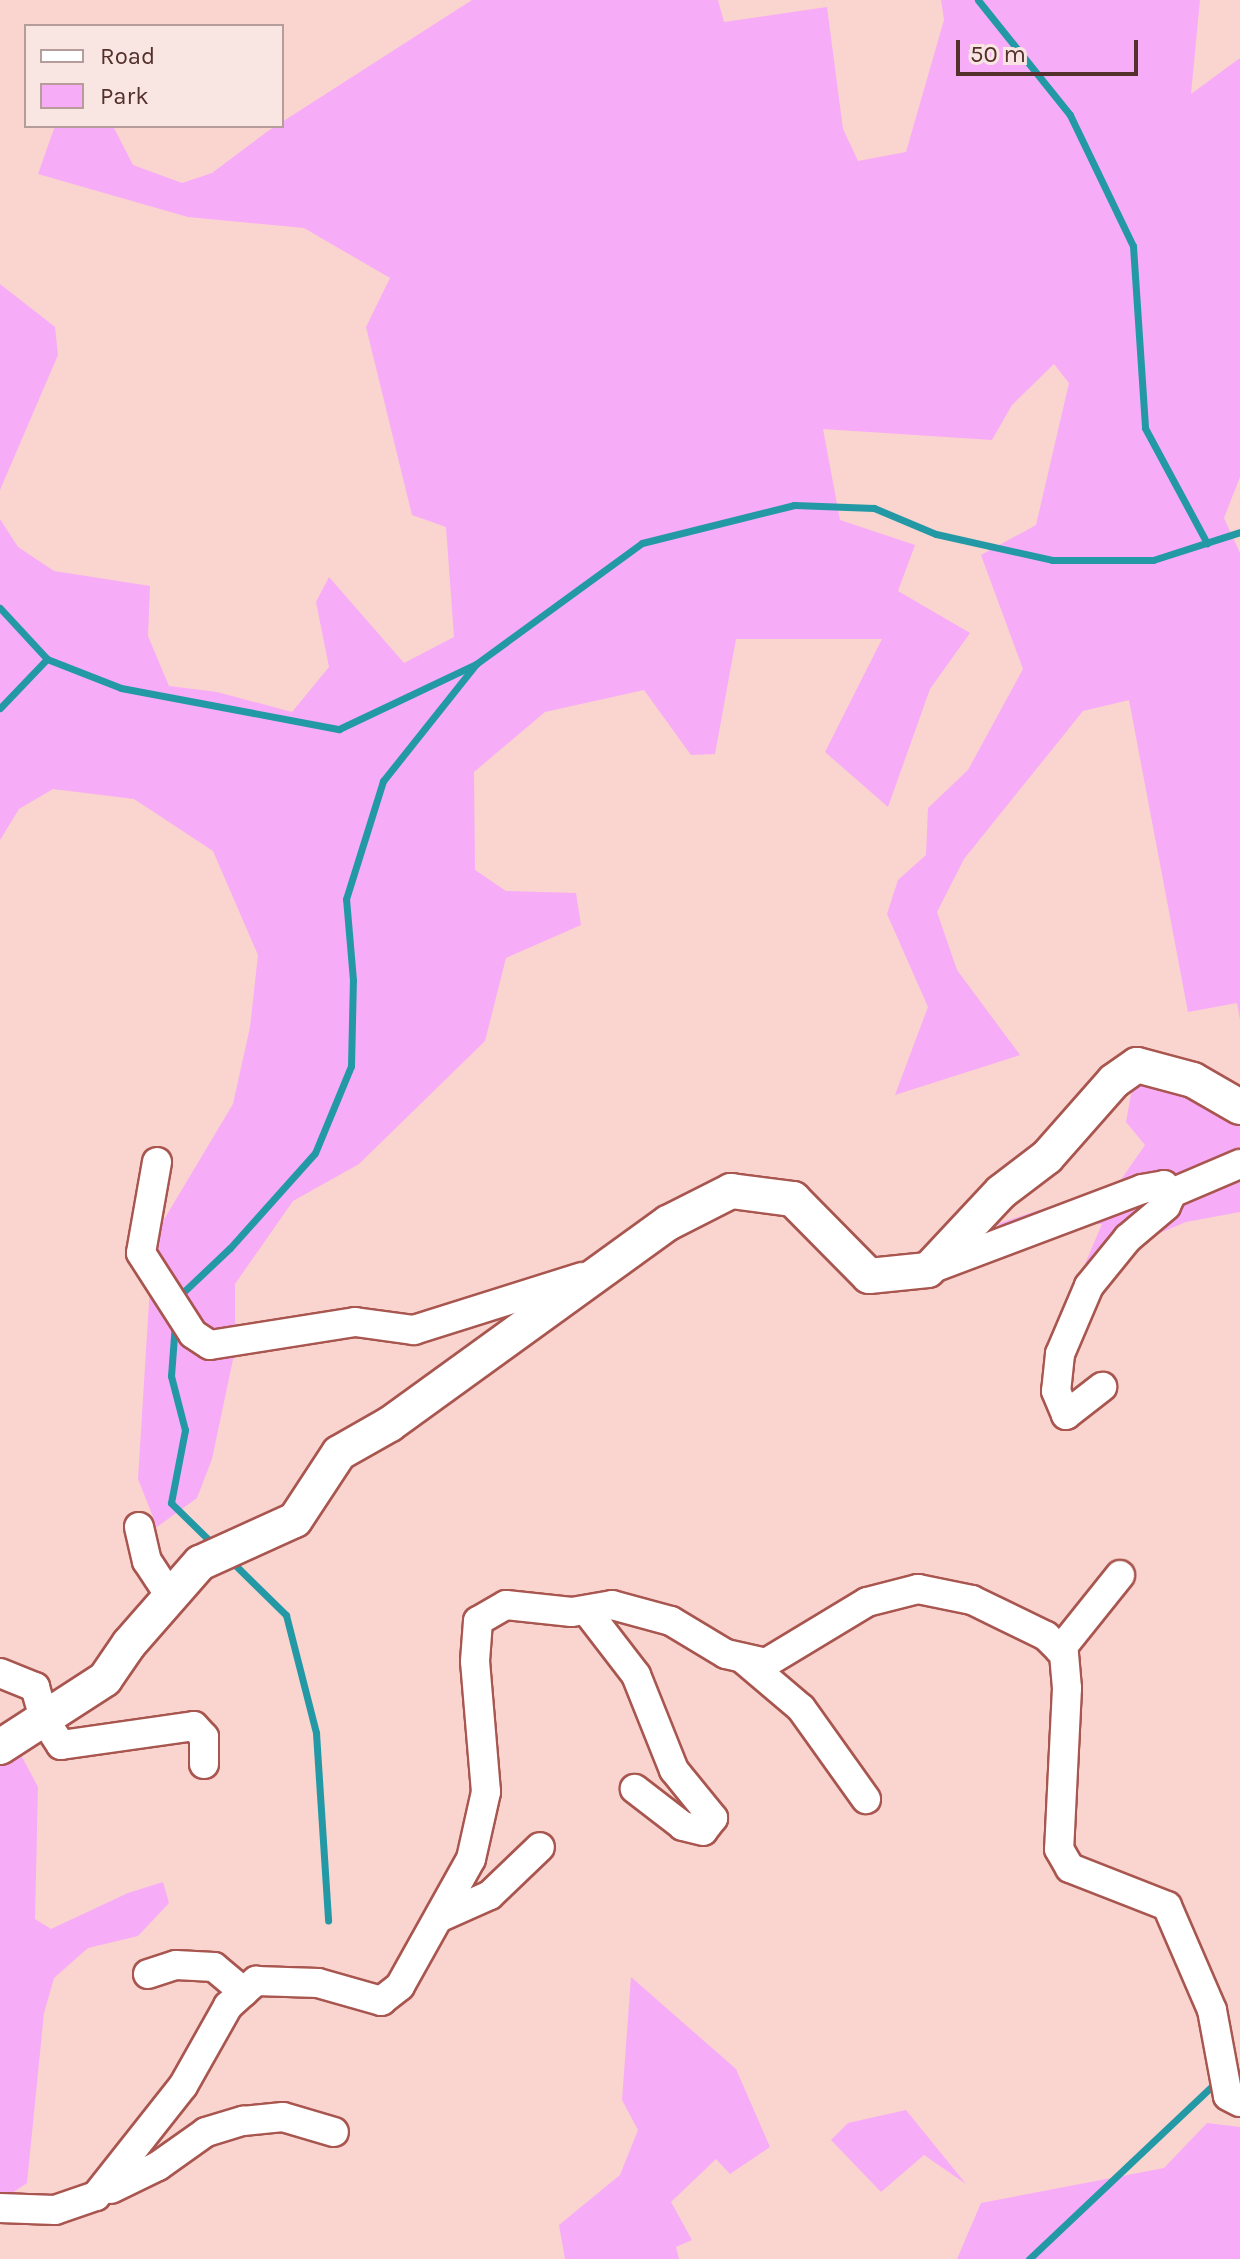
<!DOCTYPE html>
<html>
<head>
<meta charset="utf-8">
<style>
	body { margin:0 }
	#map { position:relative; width:1240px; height:2259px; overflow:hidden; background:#fad4cf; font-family:Karla,sans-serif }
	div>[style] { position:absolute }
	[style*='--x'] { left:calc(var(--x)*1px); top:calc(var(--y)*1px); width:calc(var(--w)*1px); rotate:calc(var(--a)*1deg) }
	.green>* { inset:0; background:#f7acf8 }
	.stream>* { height:7px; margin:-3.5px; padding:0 3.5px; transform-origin:3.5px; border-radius:3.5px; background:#2399a6 }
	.roads { filter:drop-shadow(2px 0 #a8564f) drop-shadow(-2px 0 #a8564f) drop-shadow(0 2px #a8564f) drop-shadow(0 -2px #a8564f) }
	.minor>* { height:28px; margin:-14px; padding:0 14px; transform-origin:14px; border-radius:14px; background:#fff }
	.tertiary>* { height:34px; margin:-17px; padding:0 17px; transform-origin:17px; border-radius:17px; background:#fff }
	span { translate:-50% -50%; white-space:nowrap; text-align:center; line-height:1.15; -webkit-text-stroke:8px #f9e6e3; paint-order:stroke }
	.legend { position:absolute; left:24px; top:24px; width:260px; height:104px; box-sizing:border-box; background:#f9e6e3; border:2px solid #b79d9a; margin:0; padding:10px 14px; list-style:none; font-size:24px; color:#54302c }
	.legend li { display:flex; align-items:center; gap:16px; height:40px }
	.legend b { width:40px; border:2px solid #b79d9a }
	.scale { position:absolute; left:956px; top:40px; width:182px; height:36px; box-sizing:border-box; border:4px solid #54302c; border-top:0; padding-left:10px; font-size:24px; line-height:28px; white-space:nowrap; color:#54302c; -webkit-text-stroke:6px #f9e6e3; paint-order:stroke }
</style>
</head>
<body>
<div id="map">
	<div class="green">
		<div style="clip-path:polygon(472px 0,718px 0,724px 22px,827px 7px,843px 129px,858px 161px,906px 152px,944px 20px,941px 0,1200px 0,1191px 94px,1240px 58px,1240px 477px,1224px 518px,1240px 553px,1240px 1020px,1237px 1003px,1188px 1012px,1129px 700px,1083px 711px,964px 859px,937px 912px,957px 970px,1020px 1055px,895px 1095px,928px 1007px,887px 914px,898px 880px,926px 855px,928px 808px,968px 770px,1023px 669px,981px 555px,1036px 525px,1069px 383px,1054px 364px,1012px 405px,992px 440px,823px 429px,840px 520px,915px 545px,898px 591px,970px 633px,930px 689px,888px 807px,825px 752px,882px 639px,736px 639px,715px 754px,691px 755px,644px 690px,545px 712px,474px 772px,475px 870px,506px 891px,576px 893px,581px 925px,506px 958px,485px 1041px,359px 1164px,293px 1201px,235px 1284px,235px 1350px,212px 1459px,197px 1498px,157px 1527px,138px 1479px,153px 1238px,233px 1104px,250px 1027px,258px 955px,213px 851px,134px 799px,53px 789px,19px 809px,0 840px,0 519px,18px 547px,54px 571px,150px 586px,148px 636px,169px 686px,217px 692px,292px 712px,329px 667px,316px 602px,329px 577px,404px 663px,454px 637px,446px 527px,412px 515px,366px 327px,390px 278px,304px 228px,188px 217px,38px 174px,55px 126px,113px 126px,133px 165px,182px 183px,212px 173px,268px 131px)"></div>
		<div style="clip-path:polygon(0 284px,55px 327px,58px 355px,0 490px)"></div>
		<div style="clip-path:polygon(1143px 1080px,1165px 1083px,1240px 1121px,1240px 1212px,1186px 1222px,1085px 1264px,1102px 1224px,994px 1225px,1118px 1184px,1145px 1145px,1126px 1122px,1132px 1089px)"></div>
		<div style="clip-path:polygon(21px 1755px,38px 1787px,35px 1919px,51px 1929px,128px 1893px,163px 1882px,169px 1903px,138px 1936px,88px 1948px,54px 1978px,44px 2013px,27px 2183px,9px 2195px,0 2193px,0 1765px,6px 1756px)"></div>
		<div style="clip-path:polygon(631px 1977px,736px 2069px,770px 2147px,730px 2174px,716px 2159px,671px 2202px,692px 2240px,676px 2247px,679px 2259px,565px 2259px,559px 2225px,620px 2175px,638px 2130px,622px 2100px)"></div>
		<div style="clip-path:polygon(906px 2110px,966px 2184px,924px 2155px,881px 2192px,831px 2140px,848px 2123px)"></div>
		<div style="clip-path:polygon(1207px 2123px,1240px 2127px,1240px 2259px,957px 2259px,981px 2203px,1164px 2168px)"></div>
	</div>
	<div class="stream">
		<div style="--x:978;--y:0;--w:147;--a:51.3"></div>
		<div style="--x:1070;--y:115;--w:145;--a:64.3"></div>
		<div style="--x:1133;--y:246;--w:182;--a:86.2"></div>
		<div style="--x:1145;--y:428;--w:131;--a:61.7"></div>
		<div style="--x:0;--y:608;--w:69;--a:47.3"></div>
		<div style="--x:47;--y:659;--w:79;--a:21.4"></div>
		<div style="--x:121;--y:688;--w:222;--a:10.7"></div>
		<div style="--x:339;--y:729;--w:152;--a:-25.4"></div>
		<div style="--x:476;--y:664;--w:205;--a:-36.1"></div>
		<div style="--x:642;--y:543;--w:157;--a:-14"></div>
		<div style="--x:794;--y:505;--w:80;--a:2.1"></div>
		<div style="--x:874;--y:508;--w:67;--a:22.8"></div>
		<div style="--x:936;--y:534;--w:119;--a:12.6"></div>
		<div style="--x:1052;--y:560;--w:101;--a:0"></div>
		<div style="--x:1153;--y:560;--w:91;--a:-17.8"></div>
		<div style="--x:0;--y:708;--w:68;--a:-46.2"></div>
		<div style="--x:176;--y:1299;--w:74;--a:-43.4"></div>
		<div style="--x:230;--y:1248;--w:127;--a:-48.2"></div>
		<div style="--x:315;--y:1153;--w:94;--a:-67.5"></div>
		<div style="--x:351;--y:1066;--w:86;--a:-88.7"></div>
		<div style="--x:353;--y:980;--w:81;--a:-94.9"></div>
		<div style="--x:346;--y:899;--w:124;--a:-72.6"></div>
		<div style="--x:383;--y:781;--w:149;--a:-51.5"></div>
		<div style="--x:175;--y:1323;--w:53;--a:94.3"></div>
		<div style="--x:171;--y:1376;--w:56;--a:75.5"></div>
		<div style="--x:185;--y:1430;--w:74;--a:100.9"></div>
		<div style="--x:171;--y:1503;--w:60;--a:44.3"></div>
		<div style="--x:229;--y:1559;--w:80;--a:44.5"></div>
		<div style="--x:286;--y:1615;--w:122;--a:75.7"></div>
		<div style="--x:316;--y:1733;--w:188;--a:86.3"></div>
		<div style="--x:1029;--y:2259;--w:257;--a:-43.4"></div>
	</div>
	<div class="roads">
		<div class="minor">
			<div style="--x:157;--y:1162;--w:92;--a:100"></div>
			<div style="--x:141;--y:1253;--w:96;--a:57.3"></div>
			<div style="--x:193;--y:1334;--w:20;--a:33"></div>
			<div style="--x:210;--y:1345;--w:147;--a:-9"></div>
			<div style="--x:355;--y:1322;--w:60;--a:7.7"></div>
			<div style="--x:414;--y:1330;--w:176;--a:-17.5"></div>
			<div style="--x:1172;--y:1193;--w:74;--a:-23.1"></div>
			<div style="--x:928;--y:1270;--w:229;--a:-20.7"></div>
			<div style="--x:1142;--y:1189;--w:22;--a:-10"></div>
			<div style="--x:1164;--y:1185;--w:11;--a:45"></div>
			<div style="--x:1172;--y:1193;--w:14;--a:115"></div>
			<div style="--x:1166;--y:1206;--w:50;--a:139.9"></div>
			<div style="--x:1128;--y:1238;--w:62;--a:129.1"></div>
			<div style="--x:1089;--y:1286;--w:74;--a:113.1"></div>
			<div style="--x:1060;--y:1354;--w:37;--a:96"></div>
			<div style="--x:1056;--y:1391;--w:26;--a:67"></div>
			<div style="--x:1066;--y:1415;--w:46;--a:-37.9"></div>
			<div style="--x:139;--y:1527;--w:35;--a:77"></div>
			<div style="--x:147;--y:1561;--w:42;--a:56.7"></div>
			<div style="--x:586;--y:1610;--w:82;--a:52.4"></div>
			<div style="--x:636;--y:1675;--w:102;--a:68.2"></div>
			<div style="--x:674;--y:1770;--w:62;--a:50.9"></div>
			<div style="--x:713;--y:1818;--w:16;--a:128"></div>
			<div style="--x:703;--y:1831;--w:21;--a:-166"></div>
			<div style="--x:683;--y:1826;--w:61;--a:-142.4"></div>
			<div style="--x:1060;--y:1650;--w:96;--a:-51.3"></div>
			<div style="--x:742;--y:1658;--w:77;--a:40.3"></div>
			<div style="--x:801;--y:1708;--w:112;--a:54.5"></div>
			<div style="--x:0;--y:1673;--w:38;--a:22"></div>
			<div style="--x:35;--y:1687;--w:33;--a:74"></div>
			<div style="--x:44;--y:1719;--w:31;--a:57"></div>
			<div style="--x:61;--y:1745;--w:134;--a:-8.1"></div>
			<div style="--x:194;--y:1726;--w:15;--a:48"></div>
			<div style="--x:204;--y:1737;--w:27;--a:90"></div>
			<div style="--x:443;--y:1916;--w:51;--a:-24.1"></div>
			<div style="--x:490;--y:1895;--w:69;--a:-43.8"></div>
			<div style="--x:148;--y:1974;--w:29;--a:-18"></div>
			<div style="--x:176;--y:1965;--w:38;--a:3"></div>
			<div style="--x:214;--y:1967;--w:39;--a:40"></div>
			<div style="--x:111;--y:2189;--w:52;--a:-26.1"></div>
			<div style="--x:158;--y:2166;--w:59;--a:-35.3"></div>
			<div style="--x:206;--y:2132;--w:39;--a:-17"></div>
			<div style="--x:243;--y:2121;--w:40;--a:-5.7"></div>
			<div style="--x:283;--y:2117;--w:53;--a:16.4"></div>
			<div style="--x:0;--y:2208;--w:55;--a:2.1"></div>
			<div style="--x:55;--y:2210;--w:43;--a:-18.9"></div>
			<div style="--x:96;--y:2196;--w:140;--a:-51.7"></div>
			<div style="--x:183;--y:2086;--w:92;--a:-60.6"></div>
			<div style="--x:228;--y:2006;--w:38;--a:-42"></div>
			<div style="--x:256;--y:1981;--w:62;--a:1.8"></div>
			<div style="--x:318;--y:1983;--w:66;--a:15.9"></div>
			<div style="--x:381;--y:2001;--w:24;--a:-38"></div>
			<div style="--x:400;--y:1986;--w:145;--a:-60.8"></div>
			<div style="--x:471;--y:1859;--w:69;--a:-77.4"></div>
			<div style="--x:486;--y:1792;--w:131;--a:-94.8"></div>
			<div style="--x:475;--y:1661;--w:40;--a:-85.7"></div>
			<div style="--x:478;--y:1621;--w:32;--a:-30"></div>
			<div style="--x:506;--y:1605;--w:66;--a:6.1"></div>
			<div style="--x:572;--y:1612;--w:41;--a:-9.9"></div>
			<div style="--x:612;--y:1605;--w:61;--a:15.2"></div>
			<div style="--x:671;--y:1621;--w:64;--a:31"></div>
			<div style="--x:726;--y:1654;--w:41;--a:12.7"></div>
			<div style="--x:766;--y:1663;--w:118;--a:-31.1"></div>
			<div style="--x:867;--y:1602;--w:53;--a:-14.3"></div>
			<div style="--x:918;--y:1589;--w:55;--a:11.5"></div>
			<div style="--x:972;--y:1600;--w:82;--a:25.9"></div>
			<div style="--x:1046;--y:1636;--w:25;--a:45"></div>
			<div style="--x:1064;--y:1654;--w:34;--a:85"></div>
			<div style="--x:1067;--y:1688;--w:161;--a:92.8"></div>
			<div style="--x:1059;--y:1849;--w:22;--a:60"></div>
			<div style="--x:1070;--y:1868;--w:104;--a:21.4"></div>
			<div style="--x:1167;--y:1906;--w:113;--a:66.6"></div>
			<div style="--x:1212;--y:2010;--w:87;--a:79.5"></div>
			<div style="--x:1228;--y:2096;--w:13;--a:27"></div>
		</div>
		<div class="tertiary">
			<div style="--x:0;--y:1747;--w:125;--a:-32.9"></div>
			<div style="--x:105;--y:1679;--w:42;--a:-55.6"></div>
			<div style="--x:129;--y:1644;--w:108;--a:-48.8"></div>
			<div style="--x:200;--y:1563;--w:104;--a:-24.4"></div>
			<div style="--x:295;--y:1520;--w:80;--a:-56.7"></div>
			<div style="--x:339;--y:1453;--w:59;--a:-29.6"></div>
			<div style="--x:390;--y:1424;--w:343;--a:-35.9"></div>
			<div style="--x:668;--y:1223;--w:71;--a:-26.9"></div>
			<div style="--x:731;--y:1191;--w:63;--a:7.4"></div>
			<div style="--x:793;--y:1199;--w:108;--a:45.4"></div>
			<div style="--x:869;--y:1276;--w:59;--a:-5.8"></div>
			<div style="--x:928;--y:1270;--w:107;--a:-46.9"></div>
			<div style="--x:1001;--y:1192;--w:58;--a:-37.3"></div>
			<div style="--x:1047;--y:1157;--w:101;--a:-48.6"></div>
			<div style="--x:1114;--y:1081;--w:28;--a:-35"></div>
			<div style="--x:1137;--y:1065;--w:58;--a:15"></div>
			<div style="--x:1193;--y:1080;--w:54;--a:29.9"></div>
		</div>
	</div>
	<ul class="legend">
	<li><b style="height:10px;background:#fff"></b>Road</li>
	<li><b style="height:22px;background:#f7acf8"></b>Park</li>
	</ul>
	<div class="scale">50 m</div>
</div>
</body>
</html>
